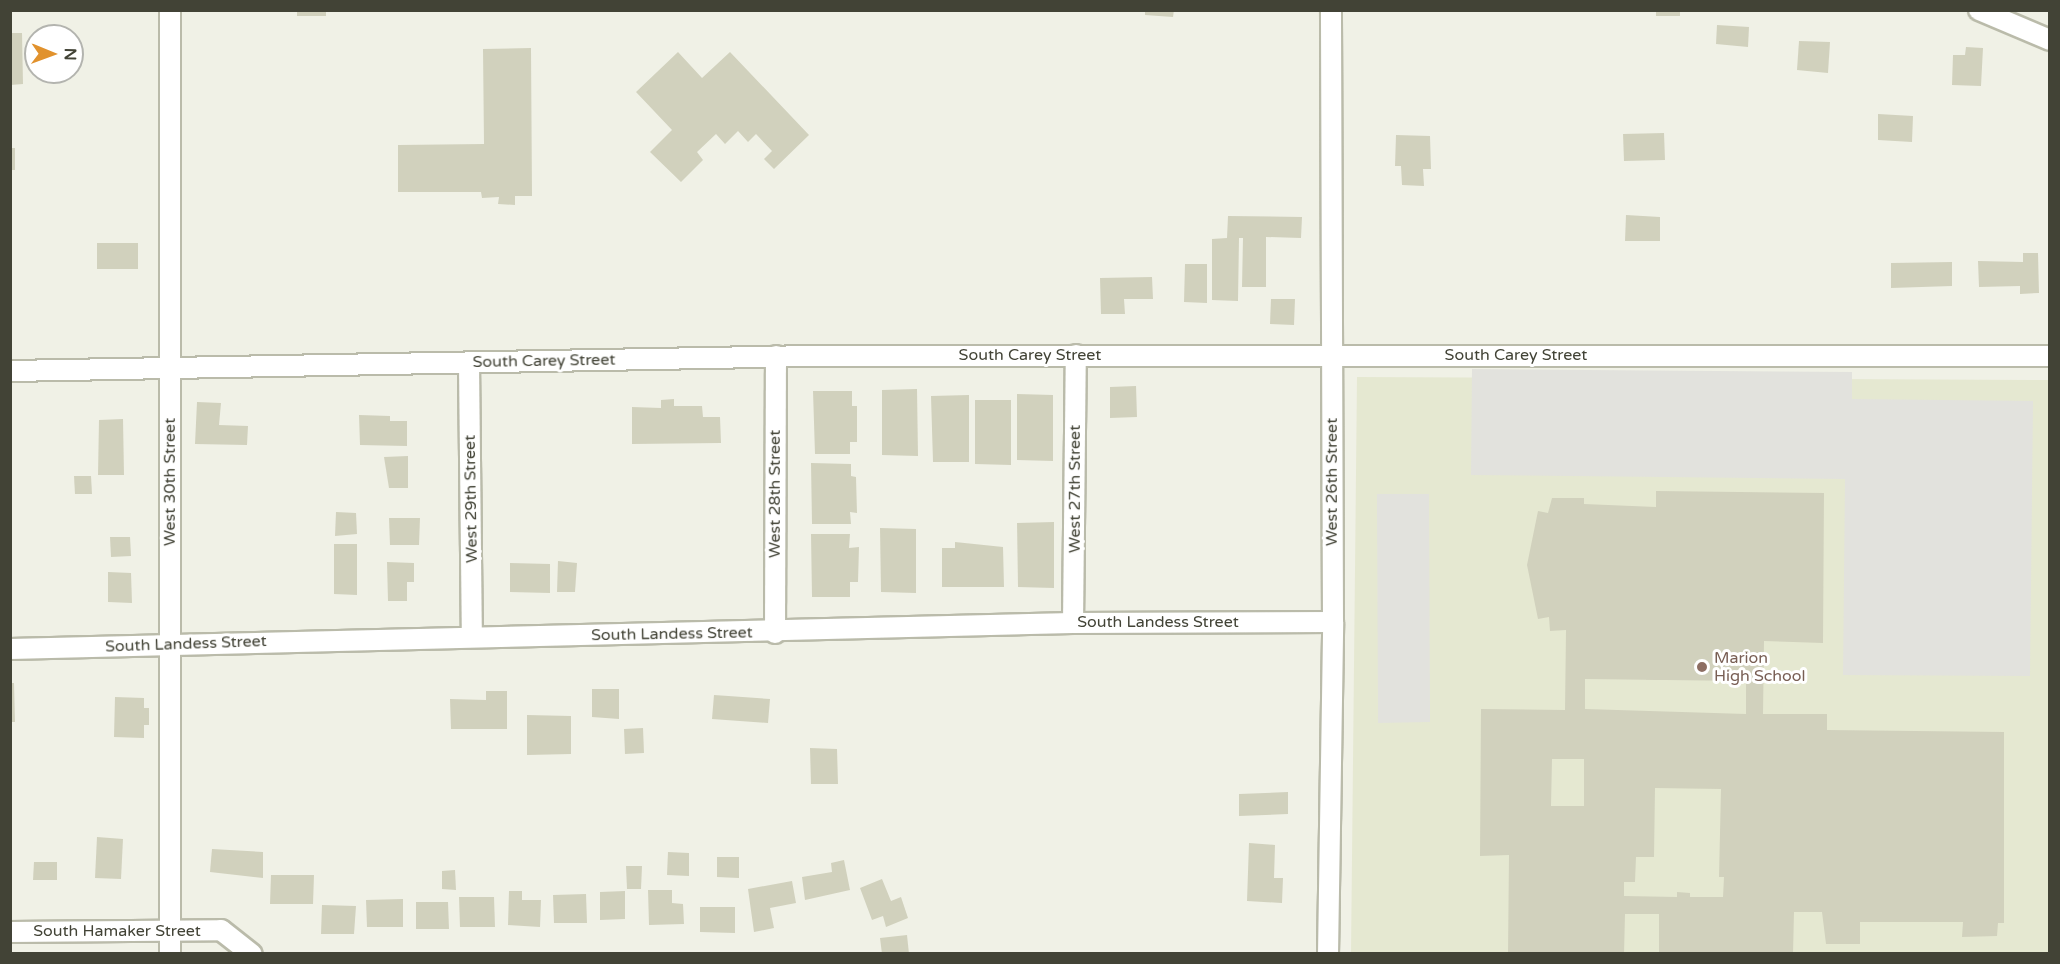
<!DOCTYPE html>
<html>
<head>
<meta charset="utf-8">
<style>
	body { margin:0 }
	#map { position:relative; width:2060px; height:964px; overflow:hidden; background:#f0f1e6; font-family:"Varela Round",sans-serif }
	div>[style] { position:absolute }
	[style*='--x'] { left:calc(var(--x)*1px); top:calc(var(--y)*1px); width:calc(var(--w)*1px); rotate:calc(var(--a)*1deg) }
	.education>* { inset:0; background:#e5e8d1 }
	.parking>* { inset:0; background:#e2e2dd }
	.building>* { inset:0; background:#d1d1bd }
	.roads { filter:drop-shadow(2px 0 #babbaa) drop-shadow(-2px 0 #babbaa) drop-shadow(0 2px #babbaa) drop-shadow(0 -2px #babbaa) }
	.minor>* { height:20px; margin:-10px; padding:0 10px; transform-origin:10px; border-radius:10px; background:#fff }
	.dots>* { width:16px; height:16px; translate:-50% -50%; box-sizing:border-box; border:3px solid #fff; border-radius:50% }
	span { translate:-50% -50%; white-space:nowrap; text-align:center; line-height:1.15; -webkit-text-stroke:6px #fff; paint-order:stroke }
	.street-label { font-size:16px; color:#424336 }
	.education-label { font-size:16px; color:#785e54 }
	.left { translate:0 -50%; text-align:left }
	.frame { position:absolute; inset:0; border:12px solid #424336; pointer-events:none }
	.north { position:absolute; left:24px; top:24px; width:60px; height:60px; box-sizing:border-box; background:#fff; border:2px solid #b3b4af; border-radius:50%; rotate:91deg; font-size:16px; font-weight:700; line-height:24px; text-align:center; color:#424336 }
	.north::after { content:''; display:block; margin:auto; width:21px; height:27px; background:#e1922d; clip-path:polygon(50% 0,100% 100%,50% 72%,0 100%) }
</style>
</head>
<body>
<div id="map">
	<div class="education">
		<div style="clip-path:polygon(1357px 377px,2049px 380px,2049px 953px,1351px 954px)"></div>
	</div>
	<div class="parking">
		<div style="clip-path:polygon(1472px 369px,1852px 372px,1852px 399px,2033px 401px,2030px 676px,1843px 675px,1845px 479px,1471px 475px)"></div>
		<div style="clip-path:polygon(1377px 494px,1429px 494px,1430px 722px,1378px 723px)"></div>
	</div>
	<div class="building">
		<div style="clip-path:polygon(297px 10px,326px 10px,326px 16px,297px 16px)"></div>
		<div style="clip-path:polygon(1145px 10px,1174px 10px,1173px 17px,1145px 15px)"></div>
		<div style="clip-path:polygon(1656px 10px,1680px 10px,1680px 16px,1656px 16px)"></div>
		<div style="clip-path:polygon(1717px 25px,1749px 27px,1748px 47px,1716px 44px)"></div>
		<div style="clip-path:polygon(10px 33px,22px 33px,23px 84px,10px 85px)"></div>
		<div style="clip-path:polygon(1799px 41px,1830px 42px,1828px 73px,1797px 70px)"></div>
		<div style="clip-path:polygon(1966px 47px,1983px 48px,1981px 86px,1952px 85px,1953px 55px,1965px 55px)"></div>
		<div style="clip-path:polygon(531px 48px,532px 196px,515px 196px,515px 205px,498px 204px,499px 197px,482px 198px,481px 192px,398px 192px,398px 145px,484px 144px,483px 49px)"></div>
		<div style="clip-path:polygon(678px 52px,702px 78px,730px 52px,809px 135px,774px 169px,764px 159px,772px 151px,756px 134px,748px 142px,738px 131px,725px 144px,716px 134px,697px 152px,703px 160px,681px 182px,650px 152px,672px 130px,636px 92px)"></div>
		<div style="clip-path:polygon(1878px 114px,1913px 116px,1912px 142px,1878px 140px)"></div>
		<div style="clip-path:polygon(1664px 133px,1665px 160px,1624px 161px,1623px 134px)"></div>
		<div style="clip-path:polygon(1396px 135px,1430px 136px,1431px 169px,1423px 169px,1424px 186px,1402px 185px,1401px 166px,1395px 166px)"></div>
		<div style="clip-path:polygon(10px 148px,15px 148px,15px 170px,10px 170px)"></div>
		<div style="clip-path:polygon(1626px 215px,1660px 217px,1660px 241px,1625px 241px)"></div>
		<div style="clip-path:polygon(1228px 216px,1302px 217px,1301px 238px,1266px 237px,1266px 287px,1242px 287px,1243px 238px,1239px 238px,1238px 301px,1212px 300px,1212px 239px,1227px 238px)"></div>
		<div style="clip-path:polygon(97px 243px,138px 243px,138px 269px,97px 269px)"></div>
		<div style="clip-path:polygon(2023px 253px,2038px 253px,2039px 293px,2020px 294px,2020px 286px,1979px 287px,1978px 261px,2023px 262px)"></div>
		<div style="clip-path:polygon(1952px 262px,1952px 286px,1891px 288px,1891px 263px)"></div>
		<div style="clip-path:polygon(1185px 264px,1207px 264px,1207px 303px,1184px 302px)"></div>
		<div style="clip-path:polygon(1152px 277px,1153px 299px,1124px 299px,1125px 314px,1101px 314px,1100px 278px)"></div>
		<div style="clip-path:polygon(1271px 299px,1295px 299px,1294px 325px,1270px 324px)"></div>
		<div style="clip-path:polygon(1136px 386px,1137px 417px,1110px 418px,1110px 387px)"></div>
		<div style="clip-path:polygon(917px 389px,918px 456px,882px 455px,882px 390px)"></div>
		<div style="clip-path:polygon(813px 391px,852px 391px,852px 406px,857px 406px,857px 442px,850px 442px,850px 454px,815px 454px)"></div>
		<div style="clip-path:polygon(1017px 394px,1053px 395px,1053px 461px,1017px 460px)"></div>
		<div style="clip-path:polygon(969px 395px,969px 462px,933px 462px,931px 396px)"></div>
		<div style="clip-path:polygon(674px 399px,674px 406px,702px 406px,703px 417px,720px 417px,721px 443px,632px 444px,632px 407px,661px 408px,661px 400px)"></div>
		<div style="clip-path:polygon(975px 400px,1011px 400px,1011px 465px,975px 464px)"></div>
		<div style="clip-path:polygon(197px 402px,221px 403px,219px 425px,248px 426px,247px 445px,195px 444px)"></div>
		<div style="clip-path:polygon(359px 415px,390px 416px,390px 421px,407px 421px,407px 446px,360px 445px)"></div>
		<div style="clip-path:polygon(123px 419px,124px 475px,98px 475px,99px 420px)"></div>
		<div style="clip-path:polygon(408px 456px,408px 488px,389px 488px,384px 457px)"></div>
		<div style="clip-path:polygon(811px 463px,851px 464px,851px 476px,856px 477px,857px 513px,850px 512px,851px 524px,812px 524px)"></div>
		<div style="clip-path:polygon(74px 476px,91px 476px,92px 494px,75px 494px)"></div>
		<div style="clip-path:polygon(evenodd,1656px 491px,1824px 493px,1823px 643px,1764px 641px,1763px 714px,1827px 714px,1827px 730px,2004px 732px,2004px 923px,1998px 923px,1997px 936px,1962px 937px,1963px 922px,1860px 922px,1860px 944px,1826px 944px,1822px 912px,1794px 912px,1793px 954px,1659px 954px,1659px 914px,1625px 914px,1624px 954px,1508px 954px,1509px 855px,1480px 856px,1481px 709px,1565px 710px,1566px 630px,1550px 631px,1549px 617px,1538px 619px,1527px 565px,1538px 511px,1548px 513px,1552px 498px,1584px 498px,1584px 504px,1656px 507px,1656px 491px,1585px 679px,1746px 681px,1746px 714px,1585px 709px,1585px 679px,1656px 491px,1552px 759px,1584px 759px,1584px 806px,1551px 806px,1552px 759px,1656px 491px,1655px 788px,1721px 789px,1719px 877px,1724px 877px,1723px 897px,1690px 897px,1690px 893px,1677px 892px,1677px 897px,1624px 896px,1624px 882px,1635px 882px,1636px 857px,1654px 857px,1655px 788px)"></div>
		<div style="clip-path:polygon(336px 512px,356px 513px,357px 534px,335px 536px)"></div>
		<div style="clip-path:polygon(389px 518px,420px 518px,419px 545px,390px 545px)"></div>
		<div style="clip-path:polygon(1054px 522px,1054px 588px,1018px 587px,1017px 523px)"></div>
		<div style="clip-path:polygon(880px 528px,916px 529px,916px 593px,881px 592px)"></div>
		<div style="clip-path:polygon(811px 534px,850px 534px,849px 548px,859px 547px,858px 582px,850px 582px,850px 597px,812px 597px)"></div>
		<div style="clip-path:polygon(110px 537px,130px 537px,131px 556px,111px 557px)"></div>
		<div style="clip-path:polygon(955px 542px,1003px 547px,1004px 587px,942px 587px,942px 548px,955px 548px)"></div>
		<div style="clip-path:polygon(334px 544px,357px 544px,357px 595px,334px 594px)"></div>
		<div style="clip-path:polygon(558px 561px,577px 563px,575px 592px,557px 592px)"></div>
		<div style="clip-path:polygon(387px 562px,414px 563px,414px 582px,407px 582px,407px 601px,388px 601px)"></div>
		<div style="clip-path:polygon(510px 563px,550px 564px,550px 593px,510px 592px)"></div>
		<div style="clip-path:polygon(108px 572px,131px 573px,132px 603px,108px 602px)"></div>
		<div style="clip-path:polygon(10px 683px,14px 683px,15px 722px,10px 722px)"></div>
		<div style="clip-path:polygon(592px 689px,619px 689px,619px 719px,592px 717px)"></div>
		<div style="clip-path:polygon(486px 691px,507px 691px,507px 729px,451px 729px,450px 699px,486px 700px)"></div>
		<div style="clip-path:polygon(714px 695px,770px 699px,768px 723px,712px 719px)"></div>
		<div style="clip-path:polygon(115px 697px,144px 698px,144px 708px,149px 708px,149px 725px,144px 725px,144px 738px,114px 737px)"></div>
		<div style="clip-path:polygon(527px 715px,571px 716px,571px 754px,527px 755px)"></div>
		<div style="clip-path:polygon(643px 728px,644px 753px,625px 754px,624px 729px)"></div>
		<div style="clip-path:polygon(810px 748px,837px 749px,838px 784px,811px 784px)"></div>
		<div style="clip-path:polygon(1288px 792px,1288px 814px,1239px 816px,1239px 794px)"></div>
		<div style="clip-path:polygon(97px 837px,123px 839px,121px 879px,95px 878px)"></div>
		<div style="clip-path:polygon(1249px 843px,1275px 845px,1274px 878px,1283px 878px,1282px 903px,1247px 901px)"></div>
		<div style="clip-path:polygon(212px 849px,263px 852px,263px 878px,210px 872px)"></div>
		<div style="clip-path:polygon(668px 852px,689px 853px,689px 876px,667px 875px)"></div>
		<div style="clip-path:polygon(717px 857px,739px 857px,739px 878px,717px 877px)"></div>
		<div style="clip-path:polygon(844px 860px,850px 890px,805px 900px,802px 877px,832px 872px,831px 863px)"></div>
		<div style="clip-path:polygon(34px 862px,57px 862px,57px 880px,33px 880px)"></div>
		<div style="clip-path:polygon(626px 866px,642px 866px,641px 889px,627px 889px)"></div>
		<div style="clip-path:polygon(455px 870px,456px 890px,442px 889px,442px 871px)"></div>
		<div style="clip-path:polygon(271px 875px,314px 875px,313px 904px,270px 904px)"></div>
		<div style="clip-path:polygon(882px 879px,891px 901px,901px 897px,908px 918px,886px 927px,883px 916px,872px 920px,860px 888px)"></div>
		<div style="clip-path:polygon(792px 881px,796px 903px,770px 908px,774px 928px,754px 932px,748px 889px)"></div>
		<div style="clip-path:polygon(648px 890px,672px 890px,672px 903px,683px 904px,684px 924px,649px 925px)"></div>
		<div style="clip-path:polygon(509px 891px,522px 891px,522px 900px,541px 900px,540px 927px,508px 925px)"></div>
		<div style="clip-path:polygon(625px 891px,625px 919px,600px 920px,600px 892px)"></div>
		<div style="clip-path:polygon(586px 894px,587px 923px,554px 923px,553px 895px)"></div>
		<div style="clip-path:polygon(459px 897px,494px 897px,495px 927px,460px 927px)"></div>
		<div style="clip-path:polygon(403px 899px,403px 927px,367px 927px,366px 900px)"></div>
		<div style="clip-path:polygon(416px 902px,448px 902px,449px 929px,416px 929px)"></div>
		<div style="clip-path:polygon(322px 905px,356px 906px,354px 934px,321px 934px)"></div>
		<div style="clip-path:polygon(700px 907px,735px 907px,735px 933px,700px 932px)"></div>
		<div style="clip-path:polygon(907px 935px,909px 954px,882px 954px,880px 938px)"></div>
	</div>
	<div class="roads">
		<div class="minor">
			<div style="--x:1979;--y:10;--w:77;--a:22.9"></div>
			<div style="--x:469;--y:363;--w:273;--a:89.4"></div>
			<div style="--x:10;--y:371;--w:802;--a:-1.07"></div>
			<div style="--x:812;--y:356;--w:1238;--a:0"></div>
			<div style="--x:1073;--y:623;--w:268;--a:-89.4"></div>
			<div style="--x:775;--y:633;--w:277;--a:-89.8"></div>
			<div style="--x:10;--y:649;--w:1063;--a:-1.4"></div>
			<div style="--x:1073;--y:623;--w:260;--a:-0.2"></div>
			<div style="--x:10;--y:932;--w:211;--a:-0.5"></div>
			<div style="--x:221;--y:930;--w:39;--a:38"></div>
			<div style="--x:170;--y:954;--w:944;--a:-90"></div>
			<div style="--x:1328;--y:954;--w:332;--a:-89.1"></div>
			<div style="--x:1333;--y:622;--w:612;--a:-90.19"></div>
		</div>
	</div>
	<div class="dots">
		<div style="left:1702px;top:667px;background:#8d6e63"></div>
	</div>
	<div class="street-label">
		<span style="left:1030px;top:355px">South Carey Street</span>
		<span style="left:1516px;top:355px">South Carey Street</span>
		<span style="left:544px;top:361px;rotate:-1deg">South Carey Street</span>
		<span style="left:170px;top:482px;rotate:-90deg">West 30th Street</span>
		<span style="left:1332px;top:482px;rotate:-90deg">West 26th Street</span>
		<span style="left:1075px;top:489px;rotate:-90deg">West 27th Street</span>
		<span style="left:775px;top:494px;rotate:-90deg">West 28th Street</span>
		<span style="left:471px;top:499px;rotate:-91deg">West 29th Street</span>
		<span style="left:1158px;top:622px">South Landess Street</span>
		<span style="left:672px;top:634px;rotate:-1deg">South Landess Street</span>
		<span style="left:186px;top:644px;rotate:-2deg">South Landess Street</span>
		<span style="left:117px;top:931px">South Hamaker Street</span>
	</div>
	<div class="education-label">
		<span class="left" style="left:1714px;top:667px">Marion<br>High School</span>
	</div>
	<div class="frame"></div>
	<div class="north">N</div>
</div>
</body>
</html>
